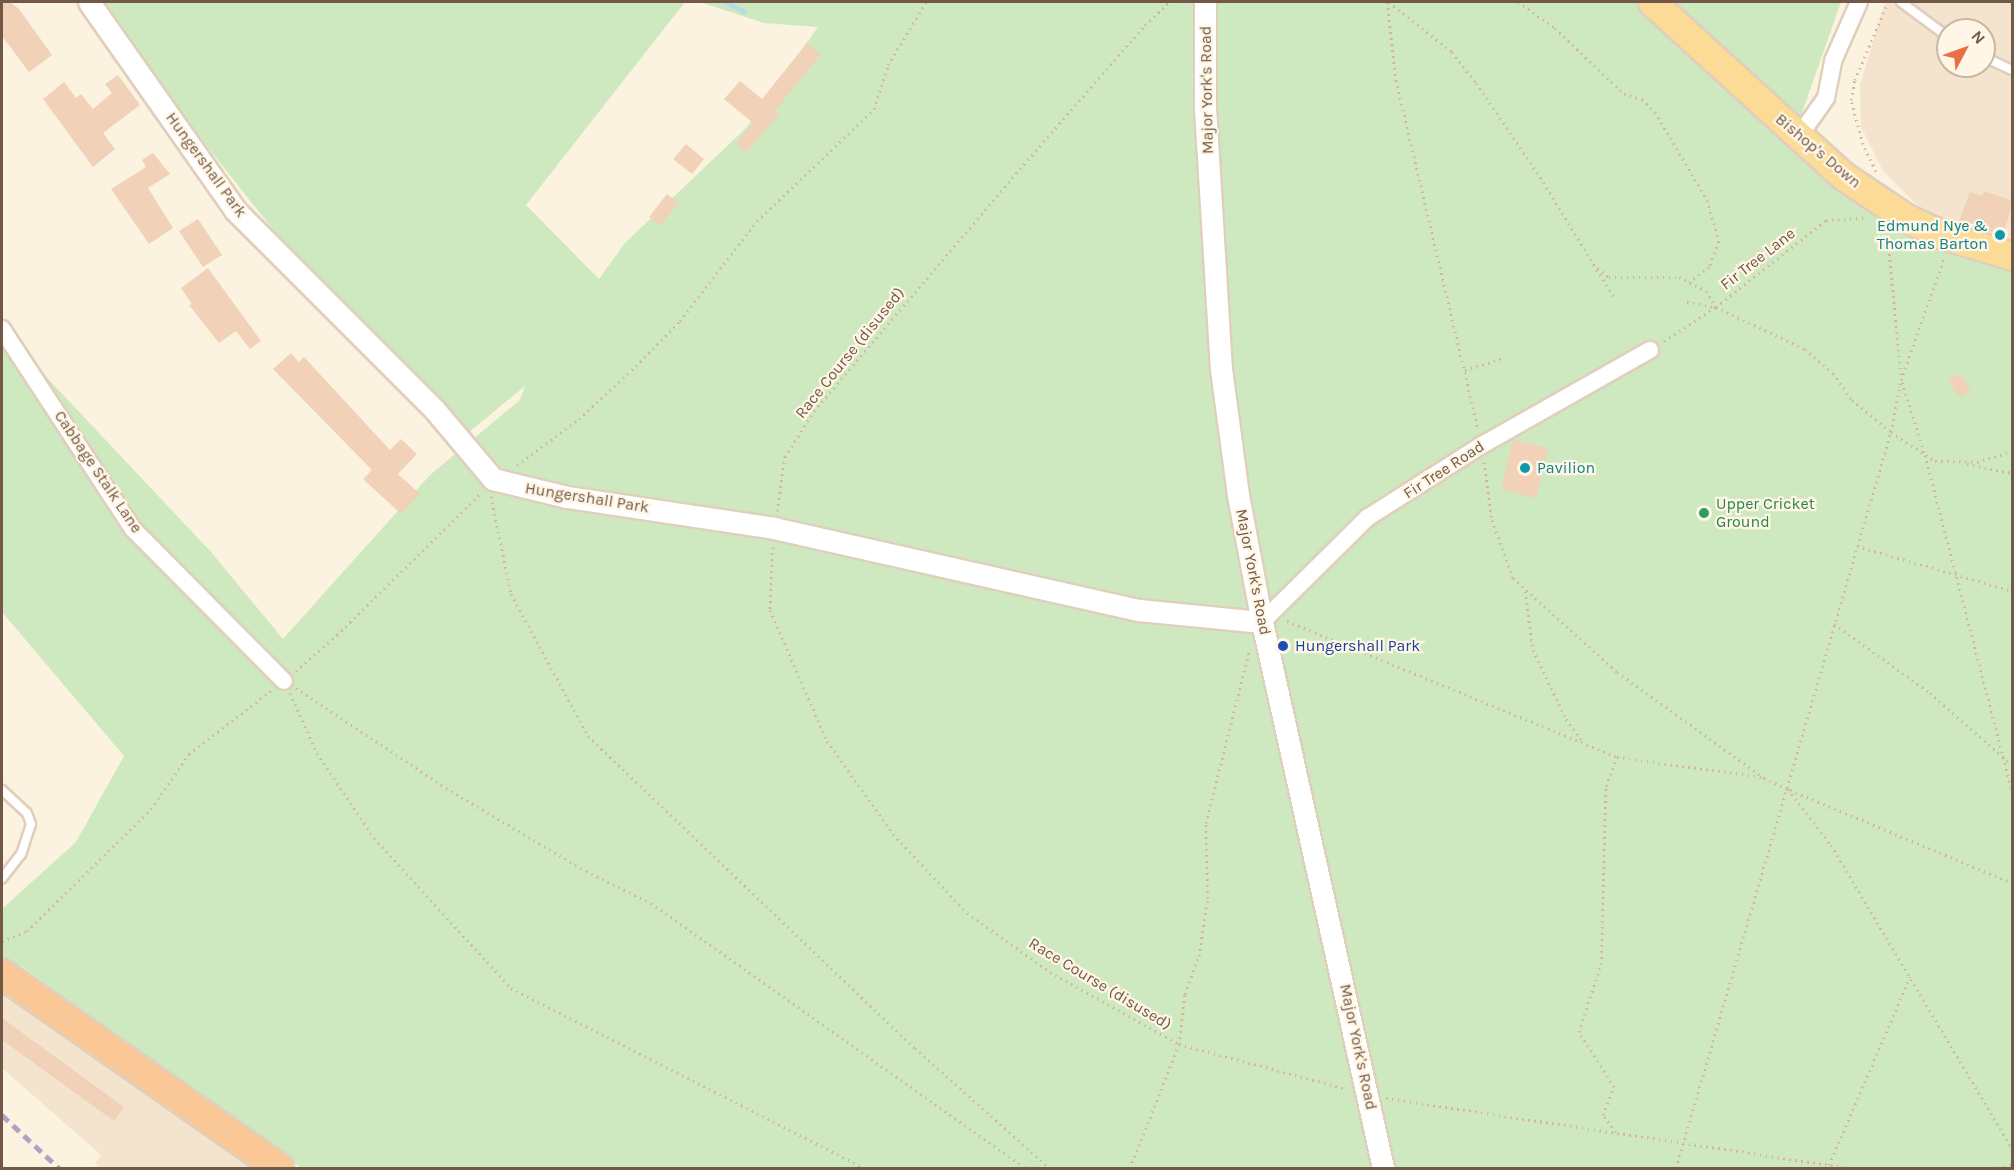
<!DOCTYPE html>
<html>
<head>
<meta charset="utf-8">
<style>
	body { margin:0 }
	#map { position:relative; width:2014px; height:1170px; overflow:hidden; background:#fcf2e0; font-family:Karla,sans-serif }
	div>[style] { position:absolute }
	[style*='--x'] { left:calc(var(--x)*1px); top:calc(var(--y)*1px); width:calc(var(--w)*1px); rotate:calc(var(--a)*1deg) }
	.residential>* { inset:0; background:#f4e4ce }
	.green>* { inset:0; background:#cee9bf }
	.stream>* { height:5px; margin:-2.5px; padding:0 2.5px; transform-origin:2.5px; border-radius:2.5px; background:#b5dce5 }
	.building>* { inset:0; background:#f1d1b7 }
	.path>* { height:3px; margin-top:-1.5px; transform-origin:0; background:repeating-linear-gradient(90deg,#d6b59b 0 1.5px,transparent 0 6px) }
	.roads { filter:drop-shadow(2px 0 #e0cfbc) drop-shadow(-2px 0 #e0cfbc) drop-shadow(0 2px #e0cfbc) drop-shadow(0 -2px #e0cfbc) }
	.service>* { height:8px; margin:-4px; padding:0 4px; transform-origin:4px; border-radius:4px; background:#fff }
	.minor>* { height:16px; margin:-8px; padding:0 8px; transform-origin:8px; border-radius:8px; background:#fff }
	.tertiary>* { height:21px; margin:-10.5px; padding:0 10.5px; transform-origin:10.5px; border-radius:10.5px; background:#fff }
	.primary>* { height:27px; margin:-13.5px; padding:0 13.5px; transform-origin:13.5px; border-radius:13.5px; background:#fcdb97 }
	.trunk>* { height:28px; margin:-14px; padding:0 14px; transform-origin:14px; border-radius:14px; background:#fac896 }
	.rail>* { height:4.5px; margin-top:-2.25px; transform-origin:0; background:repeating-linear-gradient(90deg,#b5a0c4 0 9px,transparent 0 15px) }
	.dots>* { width:16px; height:16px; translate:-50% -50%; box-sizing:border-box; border:3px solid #fff6e6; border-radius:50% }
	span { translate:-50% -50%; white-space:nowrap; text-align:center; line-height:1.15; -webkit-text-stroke:4.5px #fff6e6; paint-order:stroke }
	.street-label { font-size:16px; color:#725947 }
	.culture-label { font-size:16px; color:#0d838f }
	.right { translate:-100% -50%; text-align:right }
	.left { translate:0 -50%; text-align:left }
	.leisure-label { font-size:16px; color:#27864d }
	.transit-label { font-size:16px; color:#164399 }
	.frame { position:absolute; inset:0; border:3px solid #725947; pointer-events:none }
	.north { position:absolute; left:1936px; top:18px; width:60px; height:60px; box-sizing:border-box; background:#fff6e6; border:2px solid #c7b7a6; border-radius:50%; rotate:49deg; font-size:16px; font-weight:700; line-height:24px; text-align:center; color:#725947 }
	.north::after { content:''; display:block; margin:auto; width:21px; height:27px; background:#e77044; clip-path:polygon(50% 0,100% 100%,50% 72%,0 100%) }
</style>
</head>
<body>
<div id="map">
	<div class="residential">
		<div style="clip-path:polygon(evenodd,1885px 2px,2012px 2px,2012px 244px,1977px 236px,1920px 208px,1883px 171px,1861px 127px,1860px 85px,1885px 2px,1948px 30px,1984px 30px,1984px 66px,1948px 66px,1948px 30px)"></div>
		<div style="clip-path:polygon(2px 988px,264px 1168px,100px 1168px,95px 1163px,101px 1155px,2px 1068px)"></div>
	</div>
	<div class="green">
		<div style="clip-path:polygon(99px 2px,685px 2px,526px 205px,599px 279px,625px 243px,746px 128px,818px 27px,764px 23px,700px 2px,1841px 2px,1792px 141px,1886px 221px,2012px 271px,2012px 1168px,301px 1168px,22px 967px,2px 959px,2px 909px,76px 842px,124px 756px,2px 612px,2px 330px,211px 552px,283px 639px,430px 475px,520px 400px,525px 386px,468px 433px,305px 270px,206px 145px)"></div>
	</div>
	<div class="stream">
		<div style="--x:726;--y:2;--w:21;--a:28"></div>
	</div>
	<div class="building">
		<div style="clip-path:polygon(2px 2px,10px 2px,19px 9px,52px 55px,29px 72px,2px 36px)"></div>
		<div style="clip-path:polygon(807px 43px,821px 54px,775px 111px,779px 115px,746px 152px,736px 144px,753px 123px,724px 99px,740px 81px,762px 99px)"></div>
		<div style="clip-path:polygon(118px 75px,140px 105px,103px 133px,115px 149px,93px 167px,43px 99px,64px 82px,76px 98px,81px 94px,93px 109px,112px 93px,105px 84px)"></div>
		<div style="clip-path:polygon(686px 144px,704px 159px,692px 174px,673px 159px)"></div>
		<div style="clip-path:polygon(153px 153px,170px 174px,148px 188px,173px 228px,149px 244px,111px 189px,146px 167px,142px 160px)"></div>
		<div style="clip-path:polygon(1984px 191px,2013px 201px,2003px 236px,1959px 221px,1970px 192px,1982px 196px)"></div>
		<div style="clip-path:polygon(667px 194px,678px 203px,660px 226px,649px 217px)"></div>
		<div style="clip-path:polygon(198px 219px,222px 255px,203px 267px,179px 231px)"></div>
		<div style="clip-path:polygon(208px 268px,261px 341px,250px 349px,236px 331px,219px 343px,189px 305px,192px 304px,181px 288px)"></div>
		<div style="clip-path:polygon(291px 353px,299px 362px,304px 357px,390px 450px,401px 439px,417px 454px,398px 474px,420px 494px,401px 514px,363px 479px,372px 470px,273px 369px)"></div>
		<div style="clip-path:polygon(1960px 373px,1971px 390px,1959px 397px,1948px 380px)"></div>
		<div style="clip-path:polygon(1513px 440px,1549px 448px,1536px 498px,1501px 489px)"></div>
		<div style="clip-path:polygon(2px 1018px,124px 1107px,114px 1121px,2px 1040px)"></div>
	</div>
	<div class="path">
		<div style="--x:1387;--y:2;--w:79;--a:83.4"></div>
		<div style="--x:1396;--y:80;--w:359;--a:76.8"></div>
		<div style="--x:1389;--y:2;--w:80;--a:38.4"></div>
		<div style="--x:1452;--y:52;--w:39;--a:52"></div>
		<div style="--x:1476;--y:83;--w:108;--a:55.6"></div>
		<div style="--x:1537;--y:172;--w:149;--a:58.4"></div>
		<div style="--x:1518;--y:2;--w:45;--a:35.1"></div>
		<div style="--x:1555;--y:28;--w:95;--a:43.7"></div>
		<div style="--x:1624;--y:94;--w:19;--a:16"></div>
		<div style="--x:1642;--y:99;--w:18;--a:45"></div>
		<div style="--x:1655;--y:112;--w:102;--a:59.4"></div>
		<div style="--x:1707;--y:200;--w:43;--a:73.7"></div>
		<div style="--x:1719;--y:241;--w:28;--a:111"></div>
		<div style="--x:1709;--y:267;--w:25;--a:143"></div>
		<div style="--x:1876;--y:171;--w:30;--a:-116"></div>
		<div style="--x:1863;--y:144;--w:46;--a:-105.3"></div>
		<div style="--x:1851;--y:100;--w:20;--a:-79"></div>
		<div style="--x:1855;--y:80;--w:85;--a:-67.1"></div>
		<div style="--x:1887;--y:230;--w:147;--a:84.5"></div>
		<div style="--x:1593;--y:264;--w:21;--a:39"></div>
		<div style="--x:1609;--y:277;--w:70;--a:0"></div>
		<div style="--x:1679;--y:277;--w:30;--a:27"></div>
		<div style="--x:1706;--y:291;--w:19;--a:58"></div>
		<div style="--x:1687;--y:302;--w:29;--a:10"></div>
		<div style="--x:1716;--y:307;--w:98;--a:25.3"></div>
		<div style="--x:1805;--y:349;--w:37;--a:41"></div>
		<div style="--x:1833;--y:373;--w:33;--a:55"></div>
		<div style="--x:1852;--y:400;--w:49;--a:39.2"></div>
		<div style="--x:1664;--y:341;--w:62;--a:-33.2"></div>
		<div style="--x:1716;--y:307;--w:140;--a:-38.3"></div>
		<div style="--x:1826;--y:220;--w:39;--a:-4"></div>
		<div style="--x:1465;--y:370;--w:38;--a:-17"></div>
		<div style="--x:1902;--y:382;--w:77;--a:72.5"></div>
		<div style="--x:1925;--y:455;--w:348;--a:75.5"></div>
		<div style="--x:1891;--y:432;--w:53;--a:33.4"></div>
		<div style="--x:1935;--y:461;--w:42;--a:1.4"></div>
		<div style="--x:1977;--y:462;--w:37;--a:-17"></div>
		<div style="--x:1484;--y:462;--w:59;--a:82.1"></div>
		<div style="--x:1492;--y:520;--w:62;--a:70.1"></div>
		<div style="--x:1513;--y:578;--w:140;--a:42.1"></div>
		<div style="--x:1617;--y:672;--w:181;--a:35.8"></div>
		<div style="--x:1764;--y:778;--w:26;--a:25"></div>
		<div style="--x:1788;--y:789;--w:71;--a:52.5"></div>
		<div style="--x:1831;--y:845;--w:354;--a:59.2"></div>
		<div style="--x:1967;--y:464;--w:46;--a:11.3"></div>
		<div style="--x:517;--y:465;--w:77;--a:-36.6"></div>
		<div style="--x:579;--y:419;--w:78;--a:-42.9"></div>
		<div style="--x:636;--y:366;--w:63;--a:-45.6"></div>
		<div style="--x:680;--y:321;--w:126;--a:-52.4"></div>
		<div style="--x:757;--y:221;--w:162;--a:-43.7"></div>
		<div style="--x:874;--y:109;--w:46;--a:-72.3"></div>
		<div style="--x:888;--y:65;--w:74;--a:-58.9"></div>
		<div style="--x:491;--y:496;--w:100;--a:78.5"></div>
		<div style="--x:511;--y:594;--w:162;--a:61.5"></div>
		<div style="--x:588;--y:736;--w:452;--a:43.7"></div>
		<div style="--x:915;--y:1048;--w:180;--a:41.8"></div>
		<div style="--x:777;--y:511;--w:55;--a:-81.6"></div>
		<div style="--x:785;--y:457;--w:54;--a:-57.8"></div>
		<div style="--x:814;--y:411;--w:306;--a:-49.6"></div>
		<div style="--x:1012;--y:178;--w:203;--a:-49"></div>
		<div style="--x:1145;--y:25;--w:34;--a:-43"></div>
		<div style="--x:1857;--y:546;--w:161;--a:16.2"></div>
		<div style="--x:773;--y:547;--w:63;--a:92.7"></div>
		<div style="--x:770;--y:610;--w:143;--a:66.5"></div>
		<div style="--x:827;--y:741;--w:114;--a:54.6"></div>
		<div style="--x:893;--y:834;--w:108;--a:46.9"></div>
		<div style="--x:967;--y:913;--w:102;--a:35.4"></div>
		<div style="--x:1050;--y:972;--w:148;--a:29.2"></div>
		<div style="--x:1179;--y:1044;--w:174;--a:15"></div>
		<div style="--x:1525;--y:591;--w:60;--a:82.3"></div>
		<div style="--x:1533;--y:650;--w:76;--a:64.4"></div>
		<div style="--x:1566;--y:719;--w:29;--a:54"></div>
		<div style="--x:1287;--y:621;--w:357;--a:22.4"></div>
		<div style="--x:1617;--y:757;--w:146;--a:7.9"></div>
		<div style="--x:1834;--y:624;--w:118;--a:35.7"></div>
		<div style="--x:1930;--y:693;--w:109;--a:41.3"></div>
		<div style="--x:296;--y:671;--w:55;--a:-41.3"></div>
		<div style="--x:337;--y:635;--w:202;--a:-44.6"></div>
		<div style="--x:296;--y:688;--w:180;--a:33.7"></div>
		<div style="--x:446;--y:788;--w:163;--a:30.7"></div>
		<div style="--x:586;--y:871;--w:72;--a:26.2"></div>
		<div style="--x:651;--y:903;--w:458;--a:35.3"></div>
		<div style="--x:290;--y:693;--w:66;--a:65.8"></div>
		<div style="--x:317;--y:753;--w:102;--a:56.2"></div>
		<div style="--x:374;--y:838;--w:203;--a:47.6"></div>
		<div style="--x:511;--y:988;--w:396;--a:27"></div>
		<div style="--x:1790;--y:790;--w:241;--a:22.7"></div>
		<div style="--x:2;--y:941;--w:27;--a:-22"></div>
		<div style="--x:27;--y:931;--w:174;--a:-44.5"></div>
		<div style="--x:151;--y:809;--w:67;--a:-55.4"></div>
		<div style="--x:189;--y:754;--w:105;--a:-37.6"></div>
		<div style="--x:1386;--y:1098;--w:468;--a:8.6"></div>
		<div style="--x:1616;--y:1132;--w:21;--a:-127"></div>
		<div style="--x:1603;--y:1115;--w:30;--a:-69"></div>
		<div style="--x:1614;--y:1087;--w:65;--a:-122.5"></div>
		<div style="--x:1579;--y:1032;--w:71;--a:-72.1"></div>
		<div style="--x:1601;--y:964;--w:178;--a:-88.4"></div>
		<div style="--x:1606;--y:786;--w:31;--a:-69"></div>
		<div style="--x:1829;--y:1165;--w:205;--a:-66.7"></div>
		<div style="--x:1130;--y:1168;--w:133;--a:-68.4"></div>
		<div style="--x:1179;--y:1044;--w:50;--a:-83.2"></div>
		<div style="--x:1185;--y:994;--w:40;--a:-69.8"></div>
		<div style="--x:1199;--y:956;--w:59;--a:-81.2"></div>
		<div style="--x:1208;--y:898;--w:75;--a:-91.5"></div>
		<div style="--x:1206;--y:823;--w:176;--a:-75.9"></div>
		<div style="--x:1676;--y:1168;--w:767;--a:-73.72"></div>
		<div style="--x:1891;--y:432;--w:53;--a:-79.1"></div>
		<div style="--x:1901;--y:380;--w:132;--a:-70.5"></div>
		<div style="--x:1998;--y:1168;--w:14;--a:-12"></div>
	</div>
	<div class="roads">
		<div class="service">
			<div style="--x:1901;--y:2;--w:59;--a:36.7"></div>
			<div style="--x:1984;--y:57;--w:31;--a:25"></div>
			<div style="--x:2;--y:790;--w:34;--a:43"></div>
			<div style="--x:27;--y:813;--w:12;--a:70"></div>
			<div style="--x:31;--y:824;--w:32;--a:108"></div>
			<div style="--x:21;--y:854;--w:31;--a:128"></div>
		</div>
		<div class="minor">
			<div style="--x:1799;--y:136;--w:47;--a:-54.6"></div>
			<div style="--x:1826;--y:98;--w:38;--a:-79"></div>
			<div style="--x:1833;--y:61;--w:64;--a:-66.2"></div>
			<div style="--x:2;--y:329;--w:239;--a:56.8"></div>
			<div style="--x:133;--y:529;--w:214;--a:45.2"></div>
			<div style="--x:1262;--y:622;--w:148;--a:-44.7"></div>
			<div style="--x:1367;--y:518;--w:136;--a:-32.4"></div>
			<div style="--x:1482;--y:445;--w:193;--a:-29.5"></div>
		</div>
		<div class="tertiary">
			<div style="--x:89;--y:2;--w:254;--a:54.9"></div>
			<div style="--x:235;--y:210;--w:281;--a:45"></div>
			<div style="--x:434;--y:409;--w:92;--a:49.9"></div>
			<div style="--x:493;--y:479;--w:76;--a:13.7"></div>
			<div style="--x:567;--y:497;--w:209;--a:8.5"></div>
			<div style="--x:774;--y:528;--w:374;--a:12.7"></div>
			<div style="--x:1139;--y:610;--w:124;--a:5.6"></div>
			<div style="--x:1205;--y:2;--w:106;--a:90"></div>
			<div style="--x:1205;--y:108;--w:261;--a:86.5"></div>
			<div style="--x:1221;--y:369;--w:127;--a:82.3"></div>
			<div style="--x:1238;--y:495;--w:129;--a:79.3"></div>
			<div style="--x:1262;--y:622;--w:559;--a:77.5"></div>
		</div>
		<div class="primary">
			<div style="--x:1652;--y:2;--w:257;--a:42.3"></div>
			<div style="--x:1842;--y:175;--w:77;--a:33.9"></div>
			<div style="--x:1906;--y:218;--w:41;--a:24.7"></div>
			<div style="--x:1943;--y:235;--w:72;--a:16.9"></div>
		</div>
		<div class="trunk">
			<div style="--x:2;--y:974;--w:338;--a:35"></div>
		</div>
	</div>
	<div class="rail">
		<div style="--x:2;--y:1115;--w:78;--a:42.9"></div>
	</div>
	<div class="dots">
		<div style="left:2000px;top:235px;background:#0f9aa8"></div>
		<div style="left:1525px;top:468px;background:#0f9aa8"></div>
		<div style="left:1704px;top:513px;background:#2e9e5b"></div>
		<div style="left:1283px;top:646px;background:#1a4fb4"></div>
	</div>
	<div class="street-label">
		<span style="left:1207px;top:90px;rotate:-91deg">Major York's Road</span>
		<span style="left:1818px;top:151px;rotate:40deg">Bishop's Down</span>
		<span style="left:206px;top:165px;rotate:54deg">Hungershall Park</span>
		<span style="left:1758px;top:259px;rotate:-38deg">Fir Tree Lane</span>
		<span style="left:850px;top:353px;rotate:-51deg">Race Course (disused)</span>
		<span style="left:1444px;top:470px;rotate:-33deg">Fir Tree Road</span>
		<span style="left:98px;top:472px;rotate:56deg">Cabbage Stalk Lane</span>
		<span style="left:587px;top:498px;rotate:9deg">Hungershall Park</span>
		<span style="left:1253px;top:572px;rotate:79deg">Major York's Road</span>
		<span style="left:1100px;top:984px;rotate:31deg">Race Course (disused)</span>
		<span style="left:1358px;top:1047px;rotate:78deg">Major York's Road</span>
	</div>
	<div class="culture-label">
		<span class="right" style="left:1988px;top:235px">Edmund Nye &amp;<br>Thomas Barton</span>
		<span class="left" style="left:1537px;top:468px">Pavilion</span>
	</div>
	<div class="leisure-label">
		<span class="left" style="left:1716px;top:513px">Upper Cricket<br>Ground</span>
	</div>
	<div class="transit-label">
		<span class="left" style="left:1295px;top:646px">Hungershall Park</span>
	</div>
	<div class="frame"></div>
	<div class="north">N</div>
</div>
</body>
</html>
